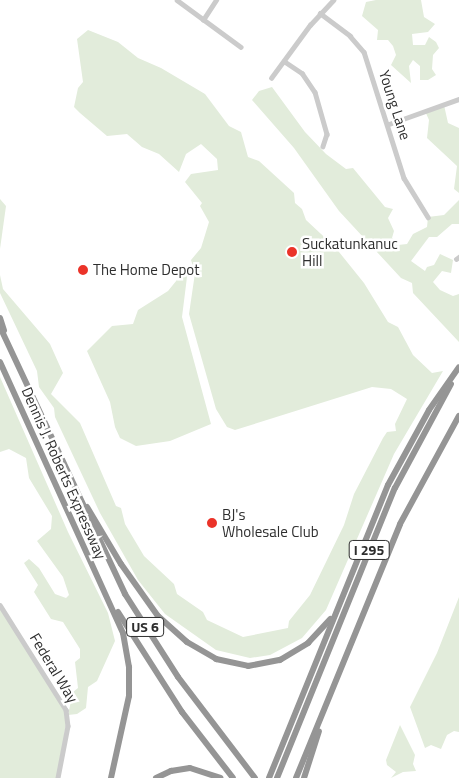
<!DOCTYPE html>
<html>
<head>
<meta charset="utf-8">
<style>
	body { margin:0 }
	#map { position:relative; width:459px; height:778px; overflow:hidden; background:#fff; font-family:"Titillium Web",sans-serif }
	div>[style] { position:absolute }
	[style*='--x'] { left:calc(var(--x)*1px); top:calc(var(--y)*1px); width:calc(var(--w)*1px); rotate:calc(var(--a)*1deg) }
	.green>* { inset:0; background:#e2ecdb }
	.minor>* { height:4.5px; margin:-2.25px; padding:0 2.25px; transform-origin:2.25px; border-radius:2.25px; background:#cbcbcb }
	.highway>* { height:6px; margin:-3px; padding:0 3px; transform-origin:3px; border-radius:3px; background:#959595 }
	.dots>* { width:14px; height:14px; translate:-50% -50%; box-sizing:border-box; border:2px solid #fff; border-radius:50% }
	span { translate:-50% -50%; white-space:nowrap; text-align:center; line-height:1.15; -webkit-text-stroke:5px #fff; paint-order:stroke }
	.shield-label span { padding:1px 4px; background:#fff; border:1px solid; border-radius:4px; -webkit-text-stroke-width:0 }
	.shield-label { font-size:14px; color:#2e2e2e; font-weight:700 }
	.street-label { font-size:15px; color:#2e2e2e }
	.poi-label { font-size:15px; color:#2e2e2e }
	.left { translate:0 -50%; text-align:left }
</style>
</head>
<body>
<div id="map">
	<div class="green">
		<div style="clip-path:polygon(376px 0,421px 0,424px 17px,435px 24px,428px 32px,412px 34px,413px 45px,425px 45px,429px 37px,436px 42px,439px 48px,433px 55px,432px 69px,436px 75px,428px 80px,420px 80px,420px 66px,413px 60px,409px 66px,411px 83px,391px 65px,396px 55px,393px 46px,388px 40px,377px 40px,378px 30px,362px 16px,366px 2px)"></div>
		<div style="clip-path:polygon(88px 30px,118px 42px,138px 58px,161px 68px,205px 94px,229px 126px,241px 132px,248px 157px,259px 161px,294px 193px,295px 203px,302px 209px,306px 220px,335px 247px,364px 283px,388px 322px,398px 327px,413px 355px,432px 373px,443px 371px,394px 454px,326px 610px,302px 638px,270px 655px,250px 658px,216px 650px,165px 614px,138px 580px,100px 513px,55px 417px,54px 408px,39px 387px,37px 371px,0 293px,0 275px,3px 289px,50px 344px,63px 373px,51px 394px,80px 423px,116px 506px,121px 508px,125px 524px,144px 556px,174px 584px,177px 594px,203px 612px,207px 620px,243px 637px,288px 628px,289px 621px,310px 595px,344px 525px,354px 494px,383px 438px,387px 432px,396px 431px,395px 424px,407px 399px,391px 389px,372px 387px,235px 430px,227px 427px,216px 409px,189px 314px,195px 273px,191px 260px,201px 248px,209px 222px,200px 206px,202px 203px,185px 182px,191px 174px,218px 170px,217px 159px,201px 144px,186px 154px,179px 172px,159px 154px,142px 147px,127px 134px,107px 136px,80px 113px,74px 107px,78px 88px,83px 82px,77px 39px)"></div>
		<div style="clip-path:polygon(272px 87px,305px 132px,326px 154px,346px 169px,353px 168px,385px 207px,393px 209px,388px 218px,394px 231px,392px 238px,398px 245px,407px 244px,413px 234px,427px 227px,428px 217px,444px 215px,459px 200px,459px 224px,452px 224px,437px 237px,429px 237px,411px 261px,425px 271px,427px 267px,434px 265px,440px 254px,453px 260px,451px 273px,442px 271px,433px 282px,440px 290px,453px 296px,459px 294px,459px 342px,413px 293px,412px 283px,401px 278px,339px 211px,294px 148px,252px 100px,259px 91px)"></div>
		<div style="clip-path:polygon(444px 105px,448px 123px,459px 128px,459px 193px,454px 189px,457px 166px,427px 138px,429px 120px,425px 111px)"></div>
		<div style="clip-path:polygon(0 199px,6px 206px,0 249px)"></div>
		<div style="clip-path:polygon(185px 270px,187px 277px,182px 317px,211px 424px,170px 441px,136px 446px,120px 438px,115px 427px,110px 402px,87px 351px,112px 326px,133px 324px,138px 310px,168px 291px)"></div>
		<div style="clip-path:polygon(0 377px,68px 532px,108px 613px,115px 641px,97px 681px,88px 687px,86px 708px,77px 714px,68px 715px,73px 692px,78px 688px,75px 662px,80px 658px,80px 649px,63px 622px,51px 619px,34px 592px,38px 585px,24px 563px,29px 559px,39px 568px,55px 594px,66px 598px,69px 595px,63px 577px,37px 541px,51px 529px,52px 516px,29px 478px,26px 458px,9px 449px,0 452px)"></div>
		<div style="clip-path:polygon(459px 597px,459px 732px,454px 731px,447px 735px,441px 749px,431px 745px,425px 748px,410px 707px,437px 653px)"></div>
		<div style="clip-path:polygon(0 603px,67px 716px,58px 778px,0 778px)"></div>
		<div style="clip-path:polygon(400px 725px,415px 755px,413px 764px,416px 771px,403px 772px,391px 778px,396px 772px,387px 765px,386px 760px)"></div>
	</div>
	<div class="minor">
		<div style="--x:177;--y:0;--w:79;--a:36.3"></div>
		<div style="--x:320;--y:13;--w:38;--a:37"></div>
		<div style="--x:350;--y:36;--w:21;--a:49"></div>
		<div style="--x:364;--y:52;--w:132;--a:72.4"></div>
		<div style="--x:404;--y:178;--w:46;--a:58.4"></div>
		<div style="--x:203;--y:20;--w:24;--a:-57"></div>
		<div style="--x:284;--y:61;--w:22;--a:34"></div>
		<div style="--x:302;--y:73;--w:23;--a:56"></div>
		<div style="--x:315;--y:92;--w:44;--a:74.1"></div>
		<div style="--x:327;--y:134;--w:13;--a:108"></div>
		<div style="--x:271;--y:78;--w:66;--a:-53.7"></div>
		<div style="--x:310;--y:25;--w:34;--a:-47"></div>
		<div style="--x:389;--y:124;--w:74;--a:-19.7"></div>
		<div style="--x:456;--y:259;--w:4;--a:-34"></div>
		<div style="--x:0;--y:605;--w:124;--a:57.8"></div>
		<div style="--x:66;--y:710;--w:16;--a:83"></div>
		<div style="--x:68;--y:726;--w:53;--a:100.9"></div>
	</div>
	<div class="highway">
		<div style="--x:0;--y:318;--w:13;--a:72"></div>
		<div style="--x:0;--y:327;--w:295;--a:64.9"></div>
		<div style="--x:125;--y:594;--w:98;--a:57.4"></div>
		<div style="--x:178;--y:677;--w:127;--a:52.7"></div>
		<div style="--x:0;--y:362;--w:298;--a:65.6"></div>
		<div style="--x:123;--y:633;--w:35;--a:80"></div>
		<div style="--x:129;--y:667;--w:29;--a:90"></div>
		<div style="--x:129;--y:696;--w:84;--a:102.4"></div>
		<div style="--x:87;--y:507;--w:66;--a:59.2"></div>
		<div style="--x:121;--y:564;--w:64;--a:54.6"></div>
		<div style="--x:158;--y:616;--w:39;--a:42"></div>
		<div style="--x:187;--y:642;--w:34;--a:30"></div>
		<div style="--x:216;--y:659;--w:33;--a:12"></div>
		<div style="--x:248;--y:666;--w:33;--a:-11"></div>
		<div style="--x:280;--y:660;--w:33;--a:-31"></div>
		<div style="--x:308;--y:643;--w:33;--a:-47"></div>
		<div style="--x:118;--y:612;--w:119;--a:57.4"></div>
		<div style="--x:182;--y:712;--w:83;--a:52.3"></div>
		<div style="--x:156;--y:778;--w:17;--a:-25"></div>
		<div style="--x:171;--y:771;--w:19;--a:-9"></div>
		<div style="--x:190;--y:768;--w:32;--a:18"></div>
		<div style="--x:269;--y:778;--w:316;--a:-67.9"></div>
		<div style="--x:388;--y:485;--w:85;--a:-61.3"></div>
		<div style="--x:429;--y:410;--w:52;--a:-55.1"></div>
		<div style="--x:277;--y:778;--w:313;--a:-67.9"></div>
		<div style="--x:395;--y:488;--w:118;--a:-61.7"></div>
		<div style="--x:296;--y:778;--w:274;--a:-67.7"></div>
		<div style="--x:400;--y:524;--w:123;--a:-61.4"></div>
		<div style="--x:304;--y:778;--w:49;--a:-72.3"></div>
	</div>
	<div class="dots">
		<div style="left:292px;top:252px;background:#eb3329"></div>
		<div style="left:83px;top:270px;background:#eb3329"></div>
		<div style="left:212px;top:523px;background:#eb3329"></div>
	</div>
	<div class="shield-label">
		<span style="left:369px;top:550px">I 295</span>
		<span style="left:145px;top:627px">US 6</span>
	</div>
	<div class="street-label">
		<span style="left:395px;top:105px;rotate:72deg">Young Lane</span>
		<span style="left:64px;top:473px;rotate:66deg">Dennis J. Roberts Expressway</span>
		<span style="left:54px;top:668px;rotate:59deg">Federal Way</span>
	</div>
	<div class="poi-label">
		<span class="left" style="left:302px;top:252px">Suckatunkanuc<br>Hill</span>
		<span class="left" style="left:93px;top:270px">The Home Depot</span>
		<span class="left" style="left:222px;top:523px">BJ's<br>Wholesale Club</span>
	</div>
</div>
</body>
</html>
